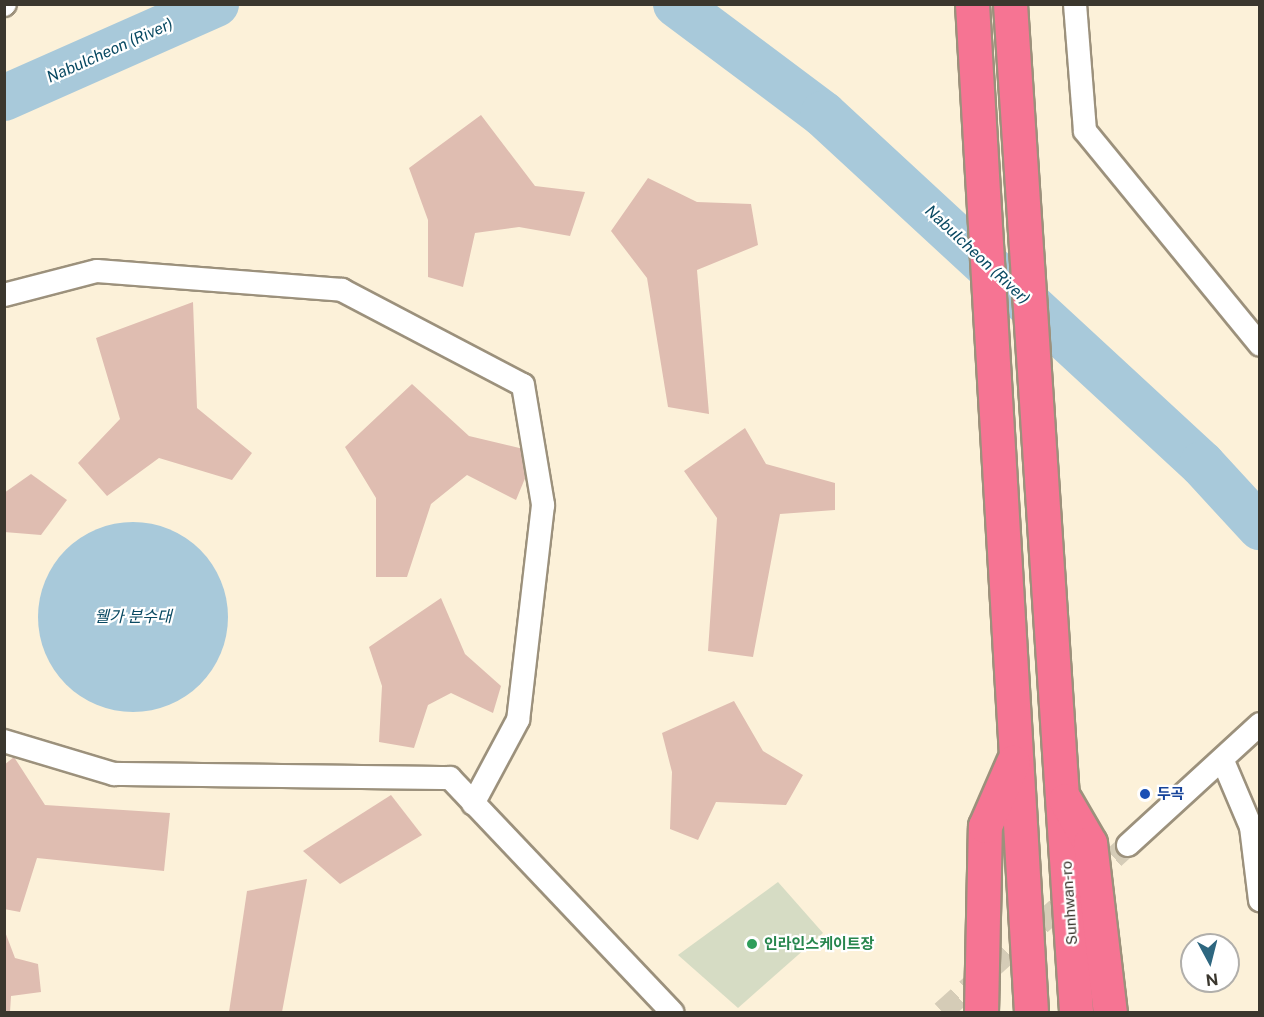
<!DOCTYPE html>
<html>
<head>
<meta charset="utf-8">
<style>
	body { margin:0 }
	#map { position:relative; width:1264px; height:1017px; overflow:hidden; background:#fcf1d9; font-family:"Public Sans","Noto Sans KR",sans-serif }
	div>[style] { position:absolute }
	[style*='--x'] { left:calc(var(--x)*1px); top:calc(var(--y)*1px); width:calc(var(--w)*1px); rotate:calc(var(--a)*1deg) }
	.green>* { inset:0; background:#d6dcc4 }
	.water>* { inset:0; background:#a8c9da }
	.round { border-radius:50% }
	.river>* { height:46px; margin:-23px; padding:0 23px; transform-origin:23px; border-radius:23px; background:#a8c9da }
	.building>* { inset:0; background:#dfbdb1 }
	.street-tunnel>* { height:22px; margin-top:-11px; transform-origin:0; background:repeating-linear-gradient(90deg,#d5ccb7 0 22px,transparent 0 33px) }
	.roads { filter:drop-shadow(2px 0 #9c917c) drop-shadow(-2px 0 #9c917c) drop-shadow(0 2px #9c917c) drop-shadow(0 -2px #9c917c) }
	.street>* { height:22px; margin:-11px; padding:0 11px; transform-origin:11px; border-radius:11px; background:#fff }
	.highway>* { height:33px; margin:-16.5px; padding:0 16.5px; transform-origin:16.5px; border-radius:16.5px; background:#f67493 }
	.dots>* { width:16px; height:16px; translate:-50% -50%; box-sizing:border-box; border:3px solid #fff; border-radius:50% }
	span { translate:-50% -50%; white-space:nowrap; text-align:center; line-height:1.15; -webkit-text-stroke:4.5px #fff; paint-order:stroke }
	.transit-label { font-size:15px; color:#164399; font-weight:700 }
	.left { translate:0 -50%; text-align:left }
	.street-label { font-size:15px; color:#3b372e }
	.leisure-label { font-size:15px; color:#27864d; font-weight:700 }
	.water-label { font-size:16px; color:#094962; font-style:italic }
	.frame { position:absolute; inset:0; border:6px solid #3b372e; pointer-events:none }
	.north { position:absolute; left:1180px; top:933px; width:60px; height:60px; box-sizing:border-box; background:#fff; border:2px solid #b1afab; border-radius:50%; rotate:173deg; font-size:16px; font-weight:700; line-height:24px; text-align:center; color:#3b372e }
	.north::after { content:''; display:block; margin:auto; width:21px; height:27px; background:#2e6780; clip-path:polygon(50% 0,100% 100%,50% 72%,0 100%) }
</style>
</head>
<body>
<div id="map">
	<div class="green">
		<div style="clip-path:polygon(778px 882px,823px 933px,738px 1008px,678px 955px)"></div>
	</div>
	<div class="water">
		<div class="round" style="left:38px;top:522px;width:190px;height:190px"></div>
	</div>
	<div class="river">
		<div style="--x:676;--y:4;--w:184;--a:36.8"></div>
		<div style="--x:823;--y:114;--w:516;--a:42.72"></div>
		<div style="--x:1202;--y:464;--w:86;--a:47.4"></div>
		<div style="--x:4;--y:98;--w:232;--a:-23.9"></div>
	</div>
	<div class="building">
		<div style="clip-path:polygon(481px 115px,535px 186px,585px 192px,570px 236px,519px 227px,475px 233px,463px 287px,428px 277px,428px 220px,409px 168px)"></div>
		<div style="clip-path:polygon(648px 178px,697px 202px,751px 204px,758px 245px,697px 270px,709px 414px,668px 407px,647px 278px,611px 231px)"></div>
		<div style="clip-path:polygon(193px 302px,197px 408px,252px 453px,232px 480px,159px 458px,107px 496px,78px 463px,120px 419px,96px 338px)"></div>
		<div style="clip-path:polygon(412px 384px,469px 436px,536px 452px,516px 500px,467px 475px,431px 504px,407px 577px,376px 577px,376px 498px,345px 447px)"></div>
		<div style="clip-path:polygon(745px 428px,766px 464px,835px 483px,835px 510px,780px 514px,753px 657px,708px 651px,717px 518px,684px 471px)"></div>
		<div style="clip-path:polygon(31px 474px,67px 500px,41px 535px,4px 532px,4px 493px)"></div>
		<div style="clip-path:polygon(441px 598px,465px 654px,501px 686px,493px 713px,451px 693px,428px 705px,414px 748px,379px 742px,382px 686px,369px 647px)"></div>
		<div style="clip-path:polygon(734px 701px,763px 751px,803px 775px,786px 805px,716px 802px,698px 840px,670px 829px,672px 772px,662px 733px)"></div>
		<div style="clip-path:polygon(14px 757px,45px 805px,170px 813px,164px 871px,37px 858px,20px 912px,4px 909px,4px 765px)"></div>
		<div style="clip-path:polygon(391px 795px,422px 835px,340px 884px,303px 851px)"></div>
		<div style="clip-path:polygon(307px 879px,282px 1012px,229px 1012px,247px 891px)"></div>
		<div style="clip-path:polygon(4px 929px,15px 958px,38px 964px,41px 992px,11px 996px,10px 1012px,4px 1012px)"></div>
	</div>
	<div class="street-tunnel">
		<div style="--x:942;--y:1012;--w:250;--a:-41.9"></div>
	</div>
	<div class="roads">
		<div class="street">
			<div style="--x:1075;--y:4;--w:127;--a:85.5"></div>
			<div style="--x:1085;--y:131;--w:276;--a:50.7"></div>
			<div style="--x:4;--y:5;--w:1;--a:-45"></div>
			<div style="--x:4;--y:295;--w:96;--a:-14.5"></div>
			<div style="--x:97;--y:271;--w:246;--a:4.4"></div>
			<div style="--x:342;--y:290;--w:204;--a:27.7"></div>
			<div style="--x:523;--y:385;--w:122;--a:80.5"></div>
			<div style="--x:543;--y:505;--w:216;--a:96.6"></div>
			<div style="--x:518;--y:720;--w:95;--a:118.2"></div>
			<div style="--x:4;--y:741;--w:115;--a:16.7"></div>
			<div style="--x:114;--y:774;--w:336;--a:0.7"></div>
			<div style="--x:450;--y:778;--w:323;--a:46.5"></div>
			<div style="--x:1223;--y:761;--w:72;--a:67"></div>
			<div style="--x:1251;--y:827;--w:74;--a:83"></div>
			<div style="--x:1128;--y:845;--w:179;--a:-42.5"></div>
		</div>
		<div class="highway">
			<div style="--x:972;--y:4;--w:1010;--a:86.65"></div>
			<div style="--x:1010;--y:4;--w:1010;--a:86.25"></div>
			<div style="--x:1065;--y:800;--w:50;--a:59.8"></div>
			<div style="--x:1090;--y:843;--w:170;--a:83.3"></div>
			<div style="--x:981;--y:1012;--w:186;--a:-88.8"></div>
			<div style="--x:985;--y:826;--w:70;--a:-66.4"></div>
		</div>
	</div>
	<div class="dots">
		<div style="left:1145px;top:794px;background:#1a4fb4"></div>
		<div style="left:752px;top:944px;background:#2e9e5b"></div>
	</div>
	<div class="transit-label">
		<span class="left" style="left:1157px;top:794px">두곡</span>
	</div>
	<div class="street-label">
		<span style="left:1069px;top:903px;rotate:-94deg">Sunhwan-ro</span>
	</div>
	<div class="leisure-label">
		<span class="left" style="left:764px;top:944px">인라인스케이트장</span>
	</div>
	<div class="water-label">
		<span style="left:110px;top:51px;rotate:-24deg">Nabulcheon (River)</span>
		<span style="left:977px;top:255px;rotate:43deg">Nabulcheon (River)</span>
		<span style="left:133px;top:617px">웰가 분수대</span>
	</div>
	<div class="frame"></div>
	<div class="north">N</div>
</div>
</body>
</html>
